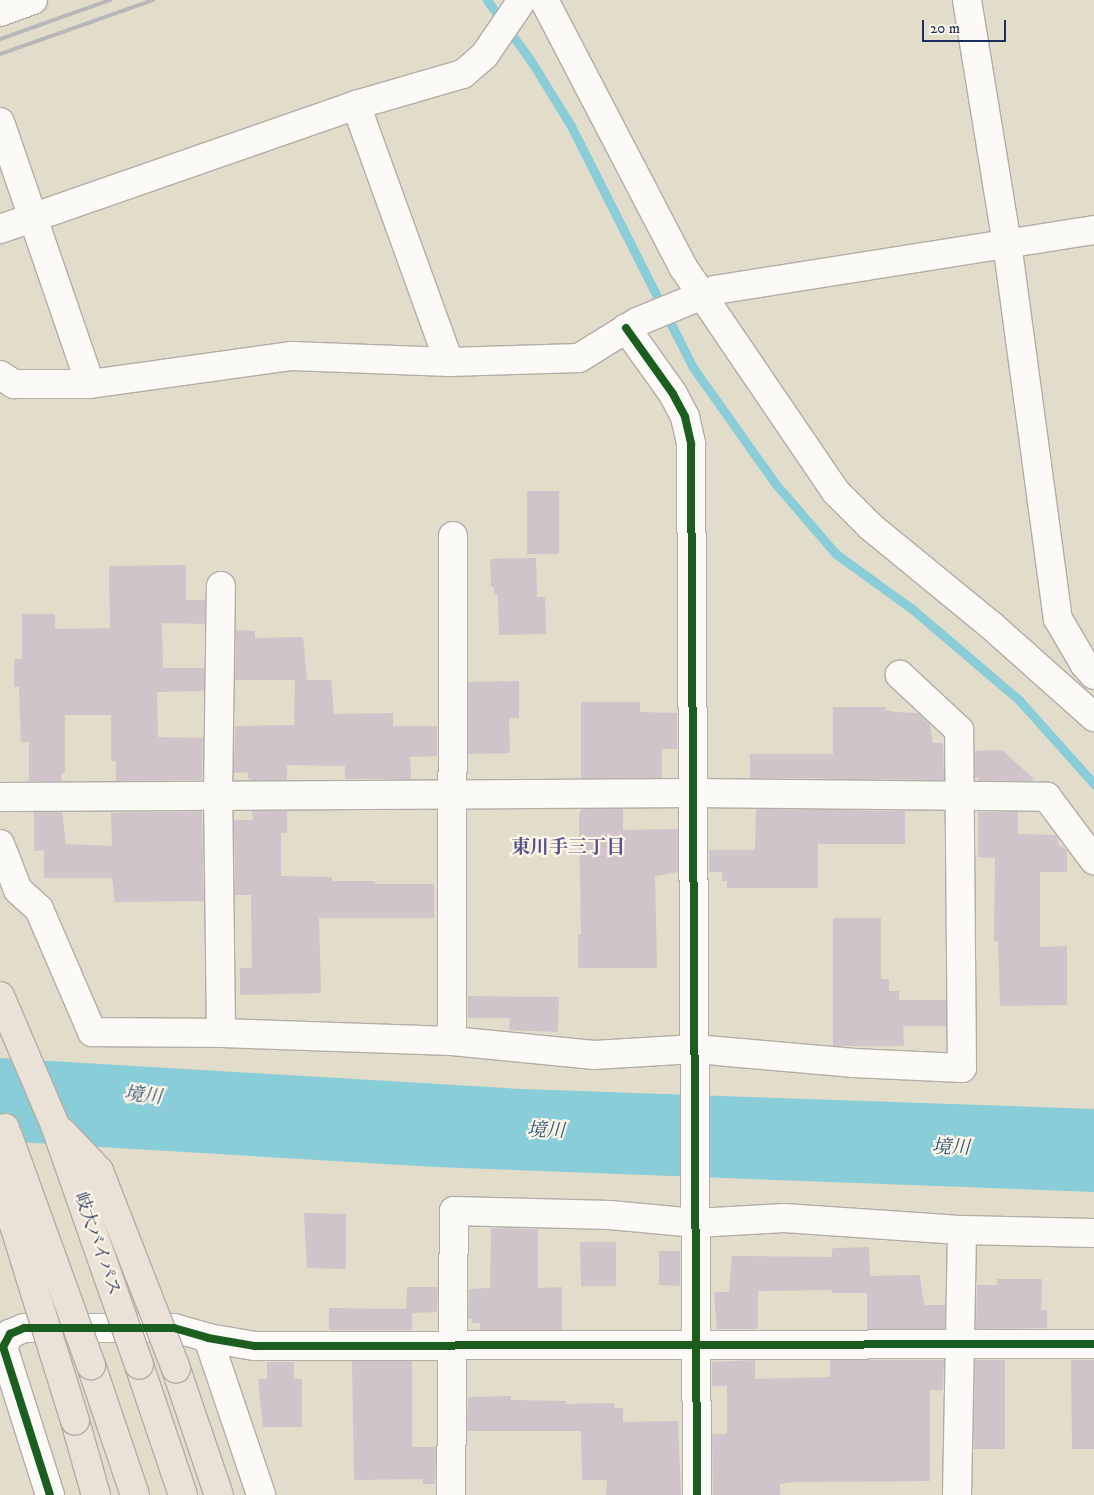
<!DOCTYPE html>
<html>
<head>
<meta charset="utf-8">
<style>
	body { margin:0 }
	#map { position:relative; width:1094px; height:1495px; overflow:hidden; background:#e2dcca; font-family:"IM FELL DW Pica","Noto Serif JP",serif }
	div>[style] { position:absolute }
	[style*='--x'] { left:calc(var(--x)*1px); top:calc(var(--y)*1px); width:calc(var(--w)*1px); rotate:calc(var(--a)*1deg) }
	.water>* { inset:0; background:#89cdd9 }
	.stream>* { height:9px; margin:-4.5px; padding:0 4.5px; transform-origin:4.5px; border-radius:4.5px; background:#89cdd9 }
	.building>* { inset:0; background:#cec4ca }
	.roads { filter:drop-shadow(1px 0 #b0aea7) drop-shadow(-1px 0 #b0aea7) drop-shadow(0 1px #b0aea7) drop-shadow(0 -1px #b0aea7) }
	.street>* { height:28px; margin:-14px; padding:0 14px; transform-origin:14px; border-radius:14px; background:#fbfaf7 }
	.highway>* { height:28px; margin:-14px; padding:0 14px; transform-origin:14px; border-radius:14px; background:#eae2d7 }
	.rail>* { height:4px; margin:-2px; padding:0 2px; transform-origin:2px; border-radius:2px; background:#b5b7b9 }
	.bridges { filter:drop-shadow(1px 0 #b0aea7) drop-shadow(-1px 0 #b0aea7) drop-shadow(0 1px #b0aea7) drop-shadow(0 -1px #b0aea7) }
	.highway-bridge>* { height:28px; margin:-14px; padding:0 14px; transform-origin:14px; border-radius:14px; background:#eae2d7 }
	.cycleway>* { height:8px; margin:-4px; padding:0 4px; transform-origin:4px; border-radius:4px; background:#1b5e20 }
	span { translate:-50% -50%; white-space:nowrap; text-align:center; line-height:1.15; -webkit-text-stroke:4.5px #fcf5e5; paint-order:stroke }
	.street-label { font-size:18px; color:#1b2f5e }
	.neighbourhood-label { font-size:19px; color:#54548c; font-weight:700 }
	.water-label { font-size:19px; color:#2d557e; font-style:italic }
	.scale { position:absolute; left:922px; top:20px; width:84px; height:22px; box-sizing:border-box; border:2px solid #1b2f5e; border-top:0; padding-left:6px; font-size:15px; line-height:18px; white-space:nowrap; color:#1b2f5e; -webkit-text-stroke:4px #fcf5e5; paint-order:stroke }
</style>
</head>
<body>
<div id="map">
	<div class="water">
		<div style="clip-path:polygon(0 1058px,522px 1089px,1094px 1109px,1094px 1192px,436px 1167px,0 1141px)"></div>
	</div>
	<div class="stream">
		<div style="--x:487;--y:0;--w:75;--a:54.2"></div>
		<div style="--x:531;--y:61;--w:76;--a:58.4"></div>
		<div style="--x:571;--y:126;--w:269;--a:63.2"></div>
		<div style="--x:692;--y:366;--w:142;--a:54.7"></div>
		<div style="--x:774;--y:482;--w:95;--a:49.3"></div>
		<div style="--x:836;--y:554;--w:92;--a:35.8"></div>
		<div style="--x:911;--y:608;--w:142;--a:40.4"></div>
		<div style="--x:1019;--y:700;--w:113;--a:48.2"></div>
	</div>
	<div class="building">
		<div style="clip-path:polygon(527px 491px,559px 491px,559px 554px,527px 554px)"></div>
		<div style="clip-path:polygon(536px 558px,537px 597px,545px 597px,546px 634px,499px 635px,498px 595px,494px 595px,494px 587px,491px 587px,490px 559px)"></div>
		<div style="clip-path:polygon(186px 565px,186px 600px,205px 600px,205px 624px,162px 623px,163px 668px,204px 668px,204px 691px,157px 692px,158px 737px,203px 738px,202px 780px,116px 781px,116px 761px,111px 761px,111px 715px,65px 715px,65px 773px,61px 774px,62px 781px,29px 781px,29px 742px,21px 742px,19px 687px,14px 687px,14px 659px,22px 659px,22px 614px,55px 614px,55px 629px,110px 628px,109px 566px)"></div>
		<div style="clip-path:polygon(236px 630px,255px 631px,255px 638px,303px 637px,307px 680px,235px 680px)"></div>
		<div style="clip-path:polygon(295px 680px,331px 680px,334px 714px,393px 713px,393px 726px,437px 726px,437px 756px,410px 757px,411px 779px,345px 779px,345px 766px,287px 765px,287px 780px,252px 780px,248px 778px,248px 772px,234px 773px,235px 726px,294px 725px)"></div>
		<div style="clip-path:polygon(519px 681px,519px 718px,509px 718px,510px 753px,468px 754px,468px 682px)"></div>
		<div style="clip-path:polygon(581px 702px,640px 702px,640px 712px,677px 713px,677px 749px,662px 749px,662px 778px,581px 778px)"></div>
		<div style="clip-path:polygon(833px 707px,886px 707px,886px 710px,895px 712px,918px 713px,930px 725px,933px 743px,943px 743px,944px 780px,750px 778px,750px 754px,833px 754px)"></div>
		<div style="clip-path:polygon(1002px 750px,1034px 779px,1031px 781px,979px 781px,979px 777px,975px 778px,975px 751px)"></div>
		<div style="clip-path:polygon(582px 809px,623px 809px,623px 830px,678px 829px,678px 872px,655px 876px,657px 968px,578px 968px,578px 935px,581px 935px,579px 813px)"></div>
		<div style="clip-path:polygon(756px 809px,905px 811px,905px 844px,818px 844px,818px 888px,727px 888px,727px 881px,722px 881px,722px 872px,709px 872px,709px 850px,755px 850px)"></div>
		<div style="clip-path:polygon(202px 811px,204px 901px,115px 902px,112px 878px,44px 878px,44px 850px,34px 851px,34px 812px,62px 812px,66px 844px,112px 846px,111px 813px)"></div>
		<div style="clip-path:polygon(252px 811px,287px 811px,287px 833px,281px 833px,281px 876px,332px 877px,332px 881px,375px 881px,375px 884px,434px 884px,434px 918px,319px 918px,321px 993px,240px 995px,240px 968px,252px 968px,251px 895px,235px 895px,234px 820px,253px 820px)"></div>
		<div style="clip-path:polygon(978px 812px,1018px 812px,1018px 834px,1056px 835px,1059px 845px,1067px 850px,1067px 872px,1040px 872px,1040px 947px,1067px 946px,1067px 1005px,1000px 1006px,998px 941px,994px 941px,995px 858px,978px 857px)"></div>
		<div style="clip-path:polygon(833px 918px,881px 918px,881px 979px,889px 979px,889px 991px,899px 991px,899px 1000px,946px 1000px,946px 1026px,903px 1026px,904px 1046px,833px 1046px)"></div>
		<div style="clip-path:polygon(468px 996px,559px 997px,558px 1032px,509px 1030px,510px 1018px,468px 1018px)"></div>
		<div style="clip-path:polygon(304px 1213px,346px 1214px,346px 1269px,307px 1268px)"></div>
		<div style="clip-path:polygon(491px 1228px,538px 1229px,538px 1288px,562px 1287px,562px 1330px,480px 1330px,480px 1323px,472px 1323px,472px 1319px,468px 1319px,469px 1289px,490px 1288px)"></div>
		<div style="clip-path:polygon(580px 1242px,616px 1242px,616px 1286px,581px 1286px)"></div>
		<div style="clip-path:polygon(869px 1247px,870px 1276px,920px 1275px,924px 1305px,945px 1305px,945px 1329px,867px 1329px,867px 1293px,832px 1293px,832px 1290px,758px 1291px,758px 1329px,717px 1329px,714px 1292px,729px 1292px,732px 1256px,832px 1257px,832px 1249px,836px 1248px)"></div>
		<div style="clip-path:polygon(659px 1251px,680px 1251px,680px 1286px,659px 1285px)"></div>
		<div style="clip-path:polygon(997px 1279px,1042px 1279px,1041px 1310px,1047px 1310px,1047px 1328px,976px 1329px,977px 1285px,997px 1285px)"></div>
		<div style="clip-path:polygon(407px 1287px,438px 1287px,437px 1312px,412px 1313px,412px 1330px,329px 1330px,329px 1308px,406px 1309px)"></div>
		<div style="clip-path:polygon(755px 1360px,755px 1379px,830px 1377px,830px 1360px,944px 1360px,943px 1390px,930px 1390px,930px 1481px,794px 1482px,780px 1484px,780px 1495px,713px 1495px,712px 1434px,727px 1434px,727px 1386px,712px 1386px,712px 1362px)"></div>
		<div style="clip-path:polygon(975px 1360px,1005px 1360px,1005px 1449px,973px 1449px)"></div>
		<div style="clip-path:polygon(1071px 1360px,1094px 1360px,1094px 1449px,1072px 1449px)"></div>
		<div style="clip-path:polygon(352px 1361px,412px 1361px,412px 1447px,436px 1447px,435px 1484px,423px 1484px,423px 1479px,354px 1480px)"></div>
		<div style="clip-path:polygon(267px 1362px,294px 1362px,294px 1379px,302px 1379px,302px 1427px,263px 1427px,258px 1379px,267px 1379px)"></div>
		<div style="clip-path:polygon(511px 1396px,511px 1400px,566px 1401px,566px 1404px,614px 1403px,614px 1408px,623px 1408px,623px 1422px,678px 1421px,681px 1495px,606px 1495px,607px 1480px,582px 1480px,581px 1431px,467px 1431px,468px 1397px)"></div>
	</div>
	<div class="roads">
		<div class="street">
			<div style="--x:544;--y:0;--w:301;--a:62.5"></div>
			<div style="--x:683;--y:267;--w:271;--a:55.8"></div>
			<div style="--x:835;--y:491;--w:51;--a:45"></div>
			<div style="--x:871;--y:527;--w:156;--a:39.3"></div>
			<div style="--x:992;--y:626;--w:137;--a:41.7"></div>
			<div style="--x:967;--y:0;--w:246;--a:80.7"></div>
			<div style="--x:1007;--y:243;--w:379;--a:82.3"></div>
			<div style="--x:1058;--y:619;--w:53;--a:59.6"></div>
			<div style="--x:1085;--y:665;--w:13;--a:48"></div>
			<div style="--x:0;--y:12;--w:35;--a:-20"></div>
			<div style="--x:356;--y:105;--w:273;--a:70.1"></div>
			<div style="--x:0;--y:122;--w:277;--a:71"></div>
			<div style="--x:0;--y:229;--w:377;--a:-19.2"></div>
			<div style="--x:356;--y:105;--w:111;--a:-16.2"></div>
			<div style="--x:463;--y:74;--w:28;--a:-41"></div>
			<div style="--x:484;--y:56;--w:68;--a:-55.8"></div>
			<div style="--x:626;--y:328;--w:81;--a:54.5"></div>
			<div style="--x:673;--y:394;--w:26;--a:62"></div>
			<div style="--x:685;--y:417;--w:28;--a:77"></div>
			<div style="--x:691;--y:444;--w:1051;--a:89.67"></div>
			<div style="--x:0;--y:375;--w:17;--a:33"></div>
			<div style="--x:14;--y:384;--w:76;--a:0"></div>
			<div style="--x:90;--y:384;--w:204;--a:-7.9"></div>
			<div style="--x:292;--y:356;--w:157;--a:2.2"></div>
			<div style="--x:449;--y:362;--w:130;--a:-1.8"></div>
			<div style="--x:579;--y:358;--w:68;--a:-31.8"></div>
			<div style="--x:637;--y:322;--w:84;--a:-22.3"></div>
			<div style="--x:715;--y:290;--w:384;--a:-9"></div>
			<div style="--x:0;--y:797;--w:692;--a:-0.33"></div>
			<div style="--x:692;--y:793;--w:355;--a:0.6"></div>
			<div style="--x:1047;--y:797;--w:79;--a:53.3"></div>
			<div style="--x:0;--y:844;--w:49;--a:68.6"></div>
			<div style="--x:18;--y:890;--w:28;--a:42"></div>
			<div style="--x:39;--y:909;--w:134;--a:66.7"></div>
			<div style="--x:92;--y:1032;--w:129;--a:0.4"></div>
			<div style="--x:221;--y:1033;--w:238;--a:-90.7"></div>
			<div style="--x:218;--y:795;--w:209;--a:-89.2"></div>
			<div style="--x:221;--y:1033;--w:231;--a:2"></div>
			<div style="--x:452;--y:1041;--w:143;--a:5.6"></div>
			<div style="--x:594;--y:1055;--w:101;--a:-3.4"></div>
			<div style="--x:695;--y:1049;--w:160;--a:5"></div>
			<div style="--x:854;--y:1063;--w:108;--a:2.7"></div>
			<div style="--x:962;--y:1068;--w:338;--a:-90.5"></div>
			<div style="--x:959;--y:730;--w:81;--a:-137"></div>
			<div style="--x:452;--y:1041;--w:505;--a:-89.89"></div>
			<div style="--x:208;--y:1338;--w:166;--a:71.3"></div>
			<div style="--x:50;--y:1495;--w:155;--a:-107.6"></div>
			<div style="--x:3;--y:1347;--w:15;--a:-62"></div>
			<div style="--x:10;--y:1334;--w:15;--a:-23"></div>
			<div style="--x:24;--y:1328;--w:150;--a:0"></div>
			<div style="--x:174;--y:1328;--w:35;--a:16"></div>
			<div style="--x:208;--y:1338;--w:48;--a:9.7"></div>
			<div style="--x:255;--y:1346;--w:839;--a:-0.14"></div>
			<div style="--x:451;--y:1495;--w:284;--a:-89.4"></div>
			<div style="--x:454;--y:1211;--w:156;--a:1.5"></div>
			<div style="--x:610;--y:1215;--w:86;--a:5.3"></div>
			<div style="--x:696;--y:1223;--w:88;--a:-3.3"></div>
			<div style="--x:784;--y:1218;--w:178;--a:3.9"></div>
			<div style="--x:962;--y:1230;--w:132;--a:1.3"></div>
			<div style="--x:957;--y:1495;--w:265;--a:-88.9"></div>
		</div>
		<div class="highway">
			<div style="--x:91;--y:1365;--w:137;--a:71.3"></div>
			<div style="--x:139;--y:1365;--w:137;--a:71.3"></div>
			<div style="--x:176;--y:1369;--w:133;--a:71.2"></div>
			<div style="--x:75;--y:1421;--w:77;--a:74.2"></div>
		</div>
	</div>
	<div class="rail">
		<div style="--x:0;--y:39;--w:117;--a:-19.5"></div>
		<div style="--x:0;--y:54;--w:162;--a:-19.4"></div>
	</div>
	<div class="bridges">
		<div class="highway-bridge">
			<div style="--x:0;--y:996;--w:140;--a:66.9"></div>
			<div style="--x:55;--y:1125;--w:254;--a:70.7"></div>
			<div style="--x:5;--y:1128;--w:52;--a:95.5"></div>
			<div style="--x:0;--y:1180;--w:252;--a:72.7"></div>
			<div style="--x:62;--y:1132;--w:54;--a:46.5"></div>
			<div style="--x:99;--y:1171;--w:212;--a:68.7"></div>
			<div style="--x:8;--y:1136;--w:244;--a:70.1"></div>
		</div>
	</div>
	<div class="cycleway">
		<div style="--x:626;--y:328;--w:81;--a:54.5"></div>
		<div style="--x:673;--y:394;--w:26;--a:62"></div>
		<div style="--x:685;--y:417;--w:28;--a:77"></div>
		<div style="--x:691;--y:444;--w:1051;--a:89.67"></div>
		<div style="--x:50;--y:1495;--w:155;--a:-107.6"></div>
		<div style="--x:3;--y:1347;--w:15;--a:-62"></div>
		<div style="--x:10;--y:1334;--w:15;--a:-23"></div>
		<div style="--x:24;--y:1328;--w:150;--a:0"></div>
		<div style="--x:174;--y:1328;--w:35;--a:16"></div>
		<div style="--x:208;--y:1338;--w:48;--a:9.7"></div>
		<div style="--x:255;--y:1346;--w:839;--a:-0.14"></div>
	</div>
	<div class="street-label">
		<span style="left:97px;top:1244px;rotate:71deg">岐大バイパス</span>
	</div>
	<div class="neighbourhood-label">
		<span style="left:568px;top:848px">東川手三丁目</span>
	</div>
	<div class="water-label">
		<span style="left:143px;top:1096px;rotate:6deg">境川</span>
		<span style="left:546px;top:1131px;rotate:2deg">境川</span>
		<span style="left:951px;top:1148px;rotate:2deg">境川</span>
	</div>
	<div class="scale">20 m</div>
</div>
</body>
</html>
